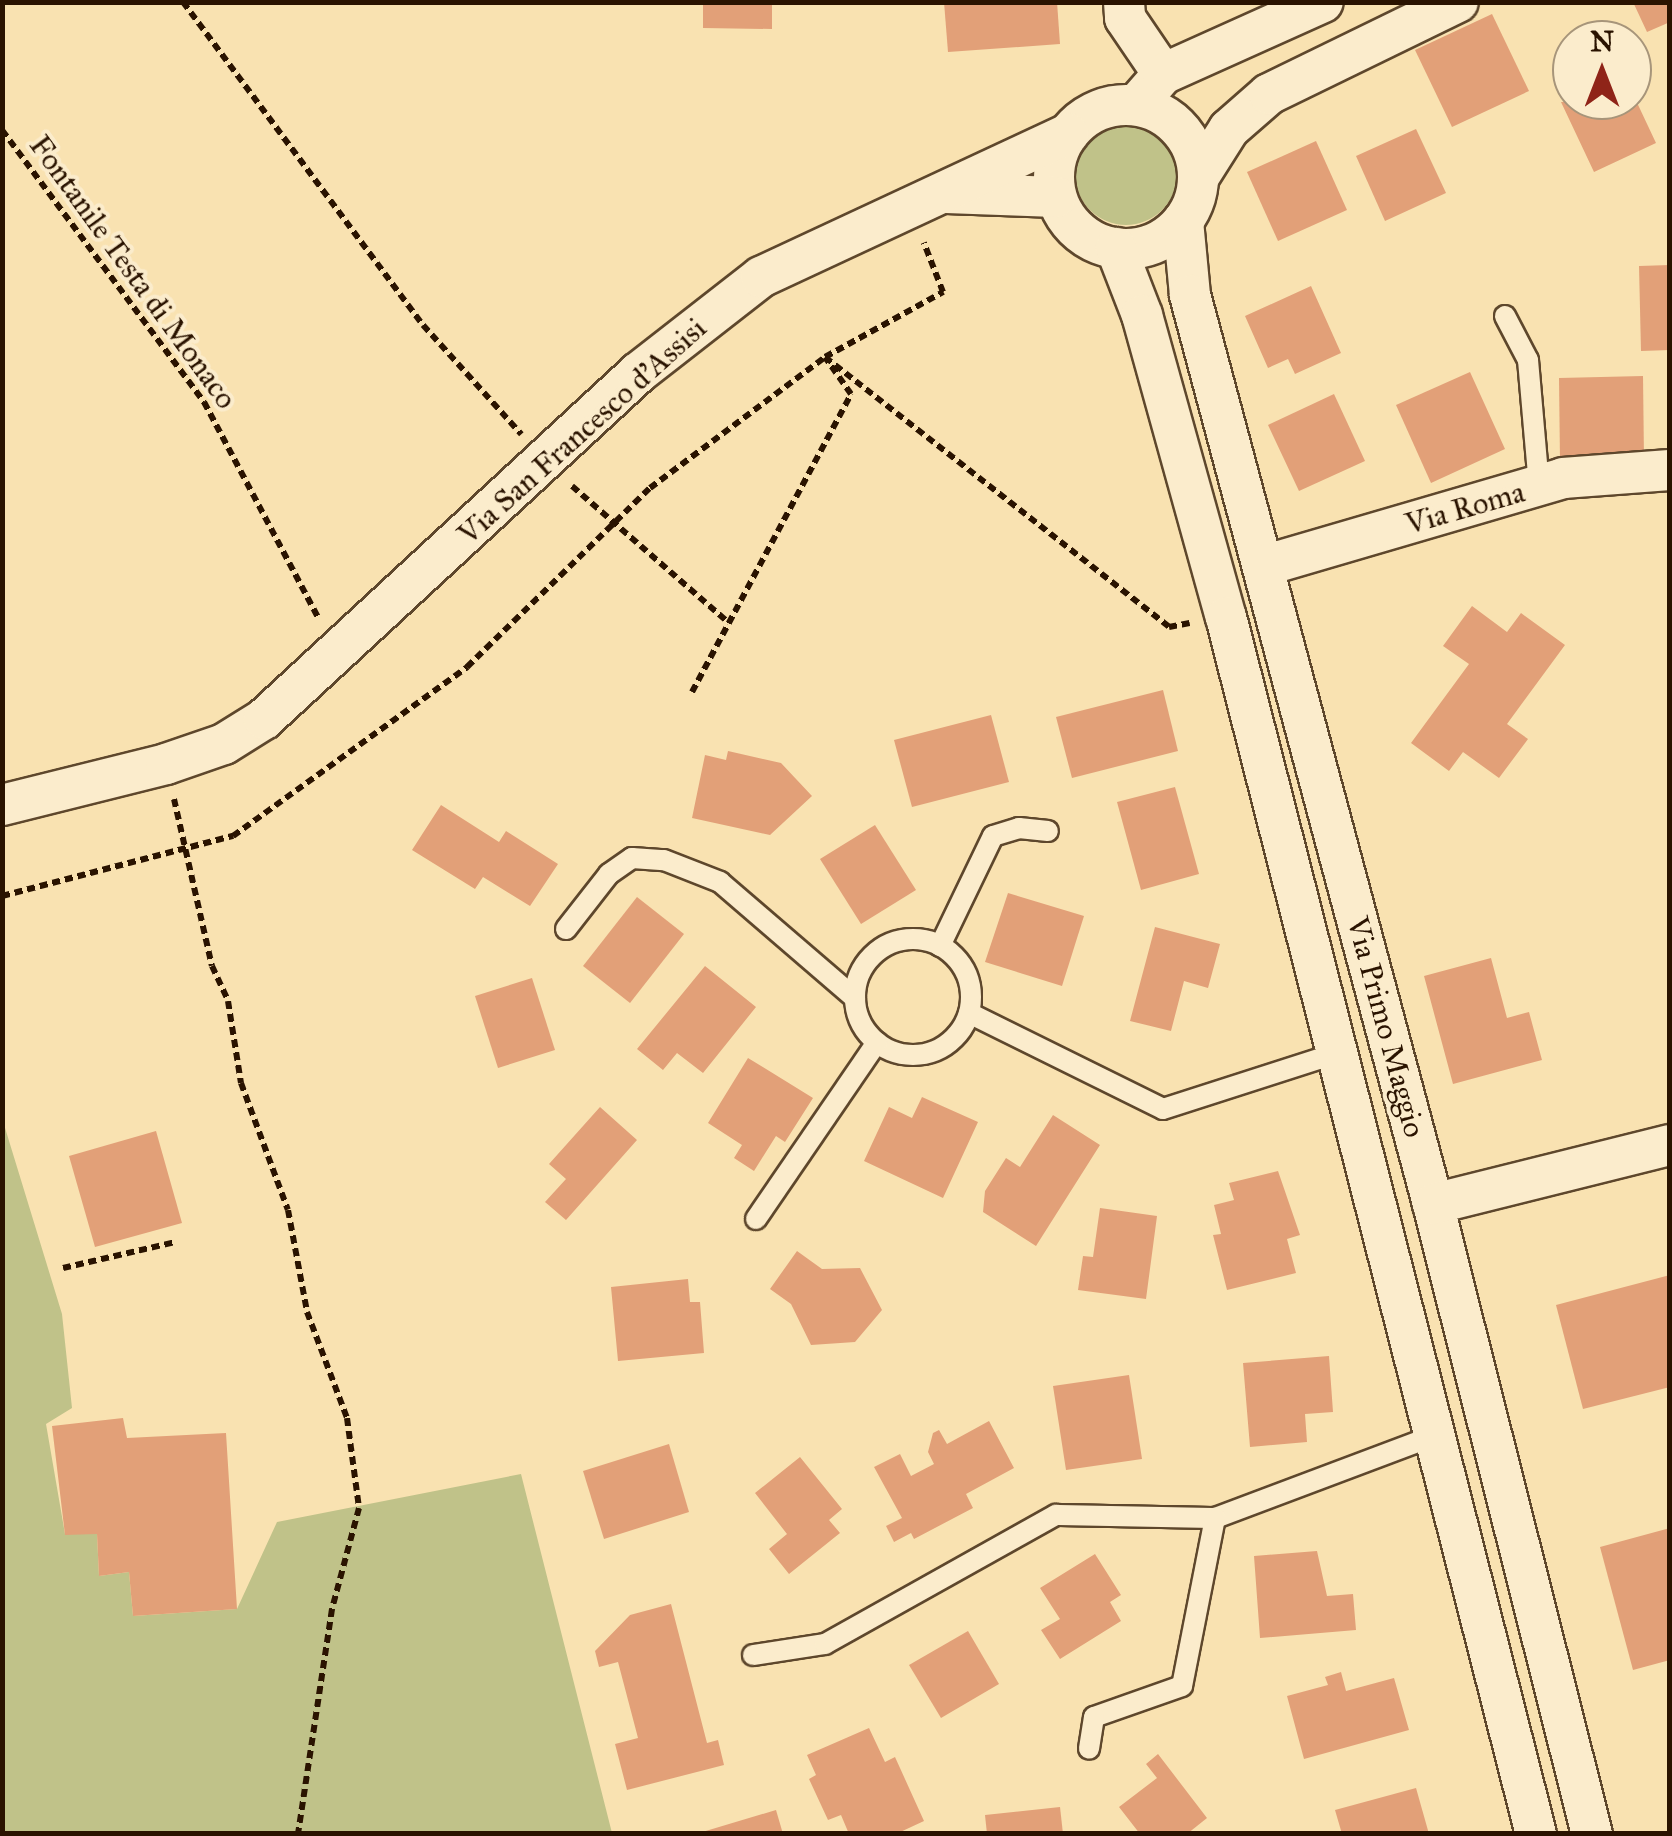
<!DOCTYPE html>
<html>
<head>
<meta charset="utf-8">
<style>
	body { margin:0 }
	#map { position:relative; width:1672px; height:1836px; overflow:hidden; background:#f9e2b1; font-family:"IM FELL Great Primer",serif }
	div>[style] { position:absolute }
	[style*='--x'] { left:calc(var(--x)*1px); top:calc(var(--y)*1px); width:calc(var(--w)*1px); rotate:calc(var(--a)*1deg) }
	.green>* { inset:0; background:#c0c289 }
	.round { border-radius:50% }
	.building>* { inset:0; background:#e2a078 }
	.path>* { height:6px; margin-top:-3px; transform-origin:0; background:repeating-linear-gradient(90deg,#2a1300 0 8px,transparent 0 13px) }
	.roads { filter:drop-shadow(2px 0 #5e472c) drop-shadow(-2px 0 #5e472c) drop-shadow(0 2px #5e472c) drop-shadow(0 -2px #5e472c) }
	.lane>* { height:20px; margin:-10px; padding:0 10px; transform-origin:10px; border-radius:10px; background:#fbeccc }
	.lane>.ring { margin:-10px; padding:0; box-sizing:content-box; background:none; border:20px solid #fbeccc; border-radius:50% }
	.street>* { height:40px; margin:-20px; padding:0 20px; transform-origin:20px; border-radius:20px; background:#fbeccc }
	.street>.ring { margin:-20px; padding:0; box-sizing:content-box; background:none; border:40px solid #fbeccc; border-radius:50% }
	span { translate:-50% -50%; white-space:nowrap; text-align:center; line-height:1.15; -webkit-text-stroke:8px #fbeccc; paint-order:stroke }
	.street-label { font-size:30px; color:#2a1300 }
	.frame { position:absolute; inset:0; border:5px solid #2a1300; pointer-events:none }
	.north { position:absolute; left:1552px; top:20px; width:100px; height:100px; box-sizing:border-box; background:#fbeccc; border:2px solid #a7957a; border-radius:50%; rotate:0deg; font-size:28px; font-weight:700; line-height:40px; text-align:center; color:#2a1300 }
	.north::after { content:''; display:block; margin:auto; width:35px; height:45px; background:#8f2418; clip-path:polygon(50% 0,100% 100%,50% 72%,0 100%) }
</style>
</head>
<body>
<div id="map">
	<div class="green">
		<div class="round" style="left:1075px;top:123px;width:102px;height:102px"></div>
		<div style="clip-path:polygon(2px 1118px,62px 1314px,72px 1408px,46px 1424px,65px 1534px,97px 1534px,99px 1576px,129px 1572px,133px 1616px,237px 1609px,277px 1522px,521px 1474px,612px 1833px,3px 1833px)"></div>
	</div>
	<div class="building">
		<div style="clip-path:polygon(703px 2px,772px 2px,772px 29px,703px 28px)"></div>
		<div style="clip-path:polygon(944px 2px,1057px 2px,1060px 44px,948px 52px)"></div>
		<div style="clip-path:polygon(1633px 2px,1670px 2px,1670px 22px,1647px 32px)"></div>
		<div style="clip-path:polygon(1492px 14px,1529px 91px,1452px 127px,1415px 50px)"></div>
		<div style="clip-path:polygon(1632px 92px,1656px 143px,1594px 172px,1561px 102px,1632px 100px)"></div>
		<div style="clip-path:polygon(1416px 129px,1446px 193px,1385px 221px,1356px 156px)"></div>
		<div style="clip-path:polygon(1316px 141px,1347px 210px,1278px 241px,1247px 172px)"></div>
		<div style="clip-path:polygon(1670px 265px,1670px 350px,1641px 351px,1639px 266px)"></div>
		<div style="clip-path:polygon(1311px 286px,1341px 353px,1295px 374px,1288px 359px,1268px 368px,1245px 316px)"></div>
		<div style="clip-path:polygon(1470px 372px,1505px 449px,1431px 483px,1396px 405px)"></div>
		<div style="clip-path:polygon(1643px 376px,1644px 460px,1560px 461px,1559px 378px)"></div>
		<div style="clip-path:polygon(1334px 394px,1365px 461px,1299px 491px,1268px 425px)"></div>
		<div style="clip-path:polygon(1472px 606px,1507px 632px,1521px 613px,1565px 645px,1507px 724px,1528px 739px,1499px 778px,1463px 752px,1449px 771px,1411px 743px,1469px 664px,1443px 646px)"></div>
		<div style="clip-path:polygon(1163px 690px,1178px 751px,1072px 778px,1056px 717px)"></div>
		<div style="clip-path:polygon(991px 715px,1009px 782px,912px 807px,894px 740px)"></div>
		<div style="clip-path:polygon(728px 751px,781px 763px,812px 796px,770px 835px,692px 818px,705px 755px,726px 760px)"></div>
		<div style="clip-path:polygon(1175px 787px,1199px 874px,1141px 890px,1117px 802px)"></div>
		<div style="clip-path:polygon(441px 805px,499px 842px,506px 831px,558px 864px,530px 906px,483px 877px,475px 889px,412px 850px)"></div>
		<div style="clip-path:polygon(875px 825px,916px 890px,861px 924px,820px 859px)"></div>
		<div style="clip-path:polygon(1008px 893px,1084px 916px,1062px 986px,985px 962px)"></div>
		<div style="clip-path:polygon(637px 897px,684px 934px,630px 1003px,583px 966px)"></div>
		<div style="clip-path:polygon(1155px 927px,1220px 944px,1208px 988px,1184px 981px,1171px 1031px,1130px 1021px)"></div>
		<div style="clip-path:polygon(1491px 958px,1507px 1018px,1529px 1012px,1542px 1060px,1453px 1084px,1424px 976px)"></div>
		<div style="clip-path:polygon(705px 966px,756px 1007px,703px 1073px,677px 1053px,663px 1070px,637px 1049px)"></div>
		<div style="clip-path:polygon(532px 978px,555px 1050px,498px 1068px,475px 996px)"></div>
		<div style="clip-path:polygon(748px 1058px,813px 1098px,785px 1142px,776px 1136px,754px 1171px,734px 1158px,742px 1145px,708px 1123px)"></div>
		<div style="clip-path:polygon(922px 1097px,978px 1122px,943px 1198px,864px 1161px,889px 1107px,912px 1118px)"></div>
		<div style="clip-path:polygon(600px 1107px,637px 1140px,566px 1220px,545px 1202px,566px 1179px,549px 1164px)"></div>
		<div style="clip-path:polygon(1053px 1115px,1100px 1145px,1036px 1246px,983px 1212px,985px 1191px,1006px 1158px,1020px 1167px)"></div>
		<div style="clip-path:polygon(156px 1131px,182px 1223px,95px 1247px,69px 1156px)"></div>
		<div style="clip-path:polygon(1278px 1171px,1300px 1235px,1287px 1239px,1296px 1273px,1227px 1290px,1213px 1235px,1221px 1234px,1214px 1205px,1234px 1200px,1229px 1183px)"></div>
		<div style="clip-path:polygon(1100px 1208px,1157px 1216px,1146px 1299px,1078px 1290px,1083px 1256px,1093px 1257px)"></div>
		<div style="clip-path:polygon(797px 1251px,822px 1269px,860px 1268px,882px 1310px,855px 1342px,811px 1345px,791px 1304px,770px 1289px)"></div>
		<div style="clip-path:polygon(1670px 1275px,1670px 1387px,1583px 1409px,1556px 1305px)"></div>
		<div style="clip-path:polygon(688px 1279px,690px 1302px,700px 1302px,704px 1353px,618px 1361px,611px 1287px)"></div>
		<div style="clip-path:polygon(1329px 1356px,1333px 1412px,1305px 1414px,1307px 1442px,1250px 1447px,1243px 1363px)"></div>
		<div style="clip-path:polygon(1129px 1375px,1142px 1459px,1066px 1470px,1053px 1386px)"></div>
		<div style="clip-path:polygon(123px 1418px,127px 1438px,226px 1433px,237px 1609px,133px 1616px,129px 1572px,99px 1576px,97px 1534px,65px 1535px,52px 1426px)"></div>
		<div style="clip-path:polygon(989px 1421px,1014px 1468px,966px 1494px,973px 1508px,914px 1539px,911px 1533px,894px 1542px,886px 1526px,902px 1518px,874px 1467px,900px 1454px,911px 1476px,934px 1464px,928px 1452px,933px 1433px,939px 1430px,947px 1444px)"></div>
		<div style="clip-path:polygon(669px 1444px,689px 1512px,604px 1539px,583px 1471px)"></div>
		<div style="clip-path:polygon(800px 1457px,842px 1509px,829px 1520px,840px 1533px,789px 1574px,769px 1549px,787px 1534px,755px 1493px)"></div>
		<div style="clip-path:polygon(1670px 1528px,1670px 1660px,1633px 1670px,1600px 1547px)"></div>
		<div style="clip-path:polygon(1317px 1551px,1327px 1596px,1353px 1594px,1356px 1630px,1260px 1638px,1254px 1556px)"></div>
		<div style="clip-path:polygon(1095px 1554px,1121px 1595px,1110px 1602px,1121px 1621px,1060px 1659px,1041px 1630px,1060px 1619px,1040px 1588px)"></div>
		<div style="clip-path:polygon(671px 1604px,707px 1743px,718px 1740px,724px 1765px,627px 1790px,615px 1744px,638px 1738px,618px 1662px,599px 1667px,595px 1651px,630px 1615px)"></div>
		<div style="clip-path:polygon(968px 1631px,999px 1684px,941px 1718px,909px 1665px)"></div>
		<div style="clip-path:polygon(1341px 1672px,1346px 1691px,1394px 1678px,1409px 1730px,1304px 1759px,1287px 1696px,1328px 1685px,1325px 1677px)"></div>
		<div style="clip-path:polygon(869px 1728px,885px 1762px,895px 1757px,924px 1821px,896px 1834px,849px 1834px,841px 1815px,828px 1820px,809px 1779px,816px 1775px,807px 1755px)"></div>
		<div style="clip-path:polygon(1158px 1754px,1207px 1818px,1187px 1834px,1140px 1834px,1119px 1807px,1157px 1778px,1146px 1764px)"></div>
		<div style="clip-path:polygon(1416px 1788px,1429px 1834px,1342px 1834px,1335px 1810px)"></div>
		<div style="clip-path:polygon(1060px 1807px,1063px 1834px,987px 1834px,985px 1815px)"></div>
		<div style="clip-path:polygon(776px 1810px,783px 1834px,699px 1834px,699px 1833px)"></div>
	</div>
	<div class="path">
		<div style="--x:183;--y:2;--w:402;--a:53.4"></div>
		<div style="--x:423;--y:325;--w:147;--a:48"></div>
		<div style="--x:2;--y:130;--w:339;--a:53.4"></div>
		<div style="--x:204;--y:402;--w:243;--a:62.1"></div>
		<div style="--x:572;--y:486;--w:208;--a:41.1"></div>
		<div style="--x:692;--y:692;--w:338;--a:-61.9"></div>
		<div style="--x:851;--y:394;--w:45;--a:-125.1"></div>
		<div style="--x:825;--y:357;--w:437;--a:38.1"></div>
		<div style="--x:1169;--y:627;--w:21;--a:-11"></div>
		<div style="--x:174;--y:799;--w:171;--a:77.2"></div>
		<div style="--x:212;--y:966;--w:38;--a:65"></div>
		<div style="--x:228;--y:1001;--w:83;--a:81"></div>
		<div style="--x:241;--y:1083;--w:135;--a:69.7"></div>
		<div style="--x:288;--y:1210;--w:104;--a:79.4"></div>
		<div style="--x:307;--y:1312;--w:113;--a:69.3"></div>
		<div style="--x:347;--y:1418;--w:91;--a:82.4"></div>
		<div style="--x:359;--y:1508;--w:105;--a:105"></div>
		<div style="--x:332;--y:1609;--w:228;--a:98.6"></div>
		<div style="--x:2;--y:896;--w:239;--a:-14.6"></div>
		<div style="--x:233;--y:836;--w:289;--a:-35.8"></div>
		<div style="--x:467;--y:667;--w:256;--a:-44.4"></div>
		<div style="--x:650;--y:488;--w:219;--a:-36.8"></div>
		<div style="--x:825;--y:357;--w:135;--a:-28.8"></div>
		<div style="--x:943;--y:292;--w:53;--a:-111.2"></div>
		<div style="--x:63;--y:1268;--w:116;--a:-13"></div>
	</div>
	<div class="roads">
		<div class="lane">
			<div style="--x:1505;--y:316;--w:50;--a:62.4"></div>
			<div style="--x:1528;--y:360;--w:126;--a:85"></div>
			<div style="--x:566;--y:929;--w:70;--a:-52"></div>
			<div style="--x:609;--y:874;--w:28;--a:-35"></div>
			<div style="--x:632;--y:858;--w:32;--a:4"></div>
			<div style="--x:664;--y:860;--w:60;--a:21.4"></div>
			<div style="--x:720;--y:882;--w:178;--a:40.7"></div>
			<div class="ring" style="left:855px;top:939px;width:96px;height:96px"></div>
			<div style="--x:940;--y:946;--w:122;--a:-64.3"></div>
			<div style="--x:993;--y:836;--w:27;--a:-17"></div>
			<div style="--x:1019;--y:828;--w:29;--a:6"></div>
			<div style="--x:969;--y:1013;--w:216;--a:26.3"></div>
			<div style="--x:1163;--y:1109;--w:183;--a:-17.8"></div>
			<div style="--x:756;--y:1219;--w:214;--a:-55.6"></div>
			<div style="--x:1215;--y:1518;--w:230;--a:-20.6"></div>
			<div style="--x:753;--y:1655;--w:73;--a:-8.7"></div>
			<div style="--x:825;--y:1644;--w:265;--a:-29.2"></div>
			<div style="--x:1056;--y:1515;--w:159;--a:1.1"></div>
			<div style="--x:1215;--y:1518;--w:171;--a:101.1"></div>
			<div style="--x:1182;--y:1686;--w:93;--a:160.6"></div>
			<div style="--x:1094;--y:1717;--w:32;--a:99"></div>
		</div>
		<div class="street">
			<div style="--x:1124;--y:2;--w:16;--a:86"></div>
			<div style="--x:1125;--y:18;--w:68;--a:55.8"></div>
			<div style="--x:1136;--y:105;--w:41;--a:-48.9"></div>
			<div style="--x:1163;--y:74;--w:175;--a:-24.2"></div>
			<div class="ring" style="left:1054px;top:105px;width:104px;height:104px"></div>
			<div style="--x:1198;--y:178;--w:58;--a:-57.7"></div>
			<div style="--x:1229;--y:129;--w:53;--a:-41.2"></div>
			<div style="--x:1269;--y:94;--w:210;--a:-26"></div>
			<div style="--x:946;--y:193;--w:110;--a:2.1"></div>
			<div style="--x:1183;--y:221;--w:74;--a:84.6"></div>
			<div style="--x:1190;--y:295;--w:941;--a:75.03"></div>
			<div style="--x:1433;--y:1204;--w:650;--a:75.84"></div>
			<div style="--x:1116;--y:248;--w:72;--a:68.8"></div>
			<div style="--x:1142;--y:315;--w:313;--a:74.5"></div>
			<div style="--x:1226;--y:617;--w:1256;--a:75.71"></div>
			<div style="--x:1263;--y:566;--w:313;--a:-16.3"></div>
			<div style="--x:1563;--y:478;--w:107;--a:-4.3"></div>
			<div style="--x:2;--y:805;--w:169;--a:-14"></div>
			<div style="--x:166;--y:764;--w:61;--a:-19"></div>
			<div style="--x:224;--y:744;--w:47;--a:-32"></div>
			<div style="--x:264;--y:719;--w:510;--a:-42.77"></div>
			<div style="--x:638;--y:373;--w:156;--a:-38"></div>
			<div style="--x:761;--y:277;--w:339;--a:-25"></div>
			<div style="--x:1433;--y:1204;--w:244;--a:-14"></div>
		</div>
	</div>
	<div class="street-label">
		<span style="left:133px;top:272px;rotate:54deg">Fontanile Testa di Monaco</span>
		<span style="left:582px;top:431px;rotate:-42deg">Via San Francesco d'Assisi</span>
		<span style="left:1465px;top:508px;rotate:-16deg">Via Roma</span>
		<span style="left:1386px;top:1027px;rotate:75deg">Via Primo Maggio</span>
	</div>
	<div class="frame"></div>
	<div class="north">N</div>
</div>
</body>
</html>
